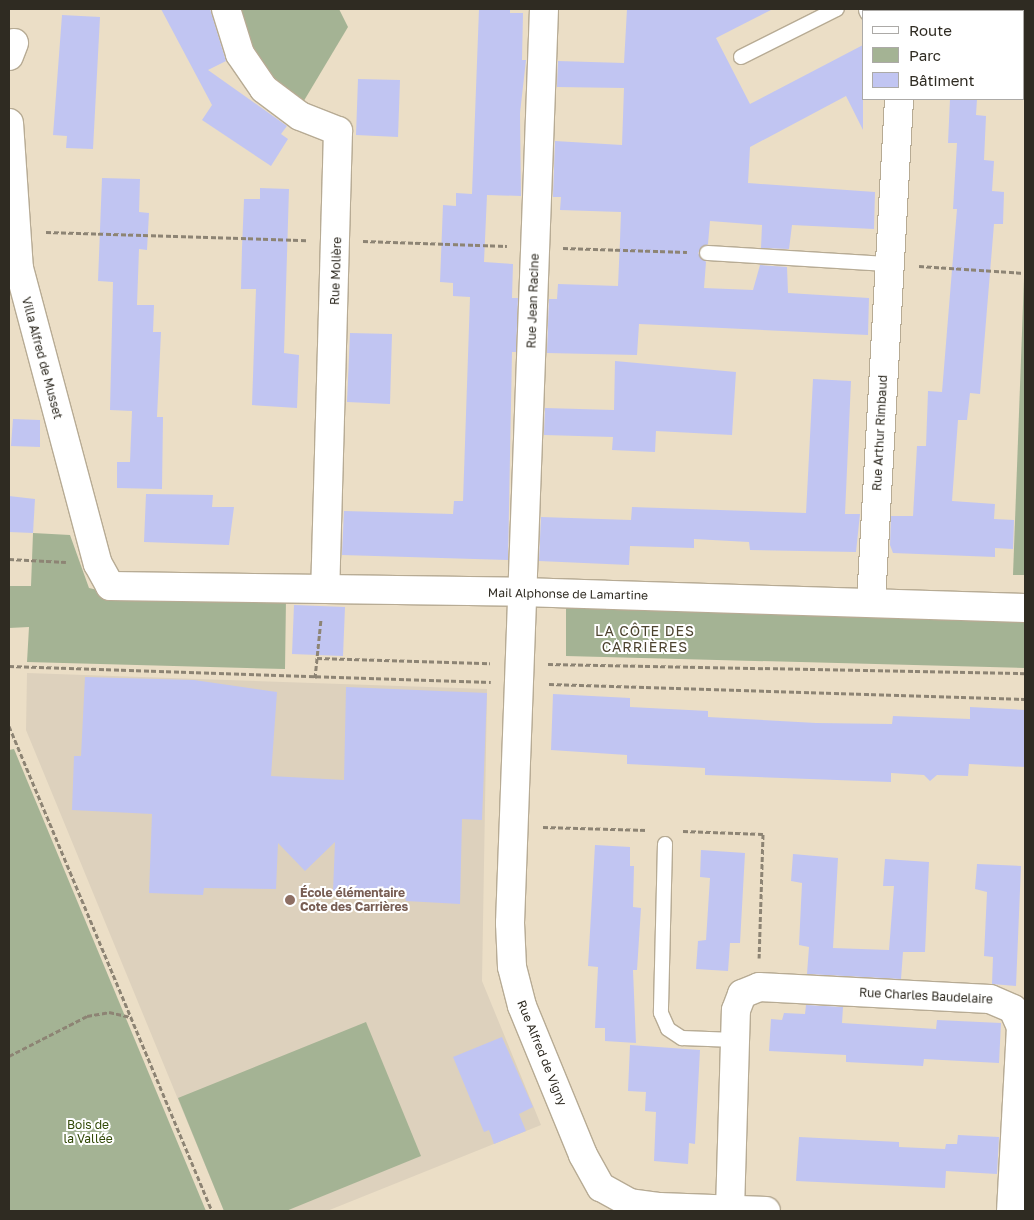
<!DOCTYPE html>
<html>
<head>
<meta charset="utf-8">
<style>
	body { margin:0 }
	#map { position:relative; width:1034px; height:1220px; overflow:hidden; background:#ebdec6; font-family:"Golos Text",sans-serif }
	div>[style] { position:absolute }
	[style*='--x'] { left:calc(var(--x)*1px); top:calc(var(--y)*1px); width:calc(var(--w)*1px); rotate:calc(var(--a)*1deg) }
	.education>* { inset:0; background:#ddd1bd }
	.green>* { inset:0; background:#a4b394 }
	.building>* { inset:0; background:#c1c5f2 }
	.path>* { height:3px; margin-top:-1.5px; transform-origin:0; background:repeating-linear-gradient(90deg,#8d8474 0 5px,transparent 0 7.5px) }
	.roads { filter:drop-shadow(1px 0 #b7ab94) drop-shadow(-1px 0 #b7ab94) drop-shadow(0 1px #b7ab94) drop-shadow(0 -1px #b7ab94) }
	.lane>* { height:14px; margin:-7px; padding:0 7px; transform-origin:7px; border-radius:7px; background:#fff }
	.street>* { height:28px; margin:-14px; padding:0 14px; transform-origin:14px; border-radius:14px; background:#fff }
	.dots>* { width:14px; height:14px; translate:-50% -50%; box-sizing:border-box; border:2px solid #fff; border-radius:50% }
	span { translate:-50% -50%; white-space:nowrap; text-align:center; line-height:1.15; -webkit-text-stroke:4px #fff; paint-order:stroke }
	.street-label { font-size:12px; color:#2f2b22 }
	.education-label { font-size:12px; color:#785e54; font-weight:700 }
	.left { translate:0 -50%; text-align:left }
	.park-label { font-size:12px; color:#324907 }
	.neighbourhood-label { font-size:14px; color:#4d432f; letter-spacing:1px }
	.frame { position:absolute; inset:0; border:10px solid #2f2b22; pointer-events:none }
	.legend { position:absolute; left:862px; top:10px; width:162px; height:90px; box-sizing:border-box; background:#fff; border:1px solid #acaaa7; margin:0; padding:6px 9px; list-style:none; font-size:15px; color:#2f2b22 }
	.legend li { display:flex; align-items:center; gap:10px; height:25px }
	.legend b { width:25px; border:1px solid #acaaa7 }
</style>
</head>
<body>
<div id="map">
	<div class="education">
		<div style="clip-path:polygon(27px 673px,487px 689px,482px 981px,541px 1125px,327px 1211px,224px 1211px,26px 730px)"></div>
	</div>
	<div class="green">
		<div style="clip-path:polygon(235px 9px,339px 9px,348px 27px,302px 104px,256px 65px)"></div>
		<div style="clip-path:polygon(1025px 251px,1025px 575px,1013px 575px)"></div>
		<div style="clip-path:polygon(33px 533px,70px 535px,89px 588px,106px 592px,286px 599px,285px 669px,27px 662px,29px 627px,9px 628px,9px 586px,31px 586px)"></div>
		<div style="clip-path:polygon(566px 607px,1025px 620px,1025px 668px,566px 656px)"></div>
		<div style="clip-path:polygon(14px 749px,206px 1211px,9px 1211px,9px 750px)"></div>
		<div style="clip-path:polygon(366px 1022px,421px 1156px,286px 1211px,224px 1211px,178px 1098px)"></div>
	</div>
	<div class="building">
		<div style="clip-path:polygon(161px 9px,210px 9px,226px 61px,208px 70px,287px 126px,281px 134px,288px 139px,271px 166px,202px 120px,212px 105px)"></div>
		<div style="clip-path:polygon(479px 9px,510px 9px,510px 13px,523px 13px,522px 60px,526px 60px,520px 113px,521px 196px,487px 195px,484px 262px,513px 264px,512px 298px,518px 298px,516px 352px,512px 352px,508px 560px,342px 555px,344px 511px,453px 514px,454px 501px,463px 501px,470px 297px,453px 296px,453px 283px,440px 282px,443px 205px,456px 206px,456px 193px,472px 194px)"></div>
		<div style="clip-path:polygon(627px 9px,773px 9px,716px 38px,750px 104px,863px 45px,863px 130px,846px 96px,750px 147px,748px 183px,875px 192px,874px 229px,792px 225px,789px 249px,761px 248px,762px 225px,710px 221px,708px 244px,698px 253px,706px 262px,704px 288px,753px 290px,760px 265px,787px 267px,788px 293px,869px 298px,868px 335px,639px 324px,637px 355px,547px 353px,549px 299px,557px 299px,558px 284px,618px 286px,620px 240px,621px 212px,560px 210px,561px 197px,553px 197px,555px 141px,622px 145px,624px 88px,557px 87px,558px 61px,624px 63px)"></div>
		<div style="clip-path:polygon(62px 15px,100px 17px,93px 149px,66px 148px,67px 136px,53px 135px)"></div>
		<div style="clip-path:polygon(358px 79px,400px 80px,398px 137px,356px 135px)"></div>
		<div style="clip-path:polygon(950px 99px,977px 99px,976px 115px,986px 116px,984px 160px,994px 161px,992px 191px,1004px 192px,1003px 224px,994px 224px,980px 394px,970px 393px,967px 420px,958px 420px,952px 501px,995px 504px,994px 519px,1014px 520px,1013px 549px,995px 548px,995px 557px,893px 553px,890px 545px,891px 516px,913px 516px,917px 446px,926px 446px,928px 391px,942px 392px,957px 209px,953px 209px,957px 143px,948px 143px)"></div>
		<div style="clip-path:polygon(102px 178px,140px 179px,139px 212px,149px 213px,147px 250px,139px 249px,137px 305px,154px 305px,153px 332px,161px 332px,157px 417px,163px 417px,162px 489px,117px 488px,117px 462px,130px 462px,132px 411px,110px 410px,113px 282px,98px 281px)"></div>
		<div style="clip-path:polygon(260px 188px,289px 189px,284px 353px,299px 355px,297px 408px,252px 405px,256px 289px,241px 289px,242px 248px,244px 199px,260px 199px)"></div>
		<div style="clip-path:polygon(350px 333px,392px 334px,390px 404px,347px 402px)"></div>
		<div style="clip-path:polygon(615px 361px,736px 372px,732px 435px,656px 431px,655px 452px,612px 450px,613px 437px,544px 435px,545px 408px,614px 410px)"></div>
		<div style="clip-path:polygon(813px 379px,851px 381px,845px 514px,860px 514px,856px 552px,750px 550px,749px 542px,694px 539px,694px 548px,630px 546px,629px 565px,539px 561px,541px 517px,631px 520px,632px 507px,806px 513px)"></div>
		<div style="clip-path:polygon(13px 419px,40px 420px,40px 447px,11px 446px)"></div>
		<div style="clip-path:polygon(146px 494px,213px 495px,212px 507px,234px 507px,229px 545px,144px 542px)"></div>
		<div style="clip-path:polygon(9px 496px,35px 499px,33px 533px,9px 532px)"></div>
		<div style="clip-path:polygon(294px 605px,345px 607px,343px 656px,292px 654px)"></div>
		<div style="clip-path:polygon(85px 677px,194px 680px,277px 692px,271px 776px,344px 780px,346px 687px,487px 693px,482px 820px,462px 819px,460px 904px,406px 901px,405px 895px,333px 891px,335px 842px,305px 871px,278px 843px,276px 889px,204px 888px,203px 895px,149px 893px,152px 814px,72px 810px,74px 756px,81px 756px)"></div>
		<div style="clip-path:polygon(553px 694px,630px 698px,630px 707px,708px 711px,708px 717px,816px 723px,892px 724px,893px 716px,970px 719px,970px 707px,1025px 710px,1025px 767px,969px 764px,968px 776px,937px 775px,930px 781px,924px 775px,891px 773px,891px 782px,705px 775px,705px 768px,627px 764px,627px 755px,551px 750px)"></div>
		<div style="clip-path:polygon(595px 845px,630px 847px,630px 866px,634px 866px,633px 907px,641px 908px,637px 970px,633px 970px,636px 1043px,605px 1041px,605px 1028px,595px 1028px,598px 967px,588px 966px)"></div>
		<div style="clip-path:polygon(701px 850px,745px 853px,740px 943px,730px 943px,728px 971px,696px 969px,698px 941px,706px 940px,710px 878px,700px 877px)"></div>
		<div style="clip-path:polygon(793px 854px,838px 858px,833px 948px,889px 950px,894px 886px,883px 886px,885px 859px,929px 862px,925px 952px,903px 952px,901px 979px,807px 974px,809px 947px,799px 945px,802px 883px,791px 881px)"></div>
		<div style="clip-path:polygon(977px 864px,1021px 866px,1016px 986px,992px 984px,993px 957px,984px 956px,987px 892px,975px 889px)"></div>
		<div style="clip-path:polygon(806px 1005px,843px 1007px,842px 1023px,936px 1029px,937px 1020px,1001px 1023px,999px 1063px,924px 1059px,923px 1066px,846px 1062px,846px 1055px,769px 1051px,771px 1019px,782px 1020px,784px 1013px,805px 1014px)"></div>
		<div style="clip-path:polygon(502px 1037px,533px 1107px,519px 1114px,526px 1131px,494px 1144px,489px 1130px,484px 1132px,453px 1057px)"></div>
		<div style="clip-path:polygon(630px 1045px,700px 1050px,695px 1144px,689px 1143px,688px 1164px,654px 1161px,656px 1112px,645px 1111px,646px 1092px,628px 1091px)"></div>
		<div style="clip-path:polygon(958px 1135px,999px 1137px,997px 1174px,946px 1171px,945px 1188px,796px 1181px,799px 1137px,899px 1142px,899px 1147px,945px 1149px,946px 1144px,957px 1144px)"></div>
	</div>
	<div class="path">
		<div style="--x:46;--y:232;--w:261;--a:1.8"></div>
		<div style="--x:363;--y:241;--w:144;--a:2"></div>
		<div style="--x:563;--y:248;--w:124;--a:1.8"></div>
		<div style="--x:919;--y:266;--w:106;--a:3.8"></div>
		<div style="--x:9;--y:559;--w:57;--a:3"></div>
		<div style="--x:317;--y:658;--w:173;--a:1.7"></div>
		<div style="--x:548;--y:664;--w:477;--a:1.1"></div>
		<div style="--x:9;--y:666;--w:482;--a:1.9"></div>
		<div style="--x:315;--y:678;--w:59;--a:-84.2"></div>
		<div style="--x:549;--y:684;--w:476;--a:1.8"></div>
		<div style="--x:9;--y:726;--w:526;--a:67.29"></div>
		<div style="--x:543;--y:827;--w:104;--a:1.7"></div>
		<div style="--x:683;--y:831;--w:80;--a:2.1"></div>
		<div style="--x:763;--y:834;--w:124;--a:91.8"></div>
		<div style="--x:9;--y:1056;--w:88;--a:-27.1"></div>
		<div style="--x:87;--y:1016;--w:22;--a:-10"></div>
		<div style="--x:109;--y:1012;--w:23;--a:13"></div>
	</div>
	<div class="roads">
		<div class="lane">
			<div style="--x:741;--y:57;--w:107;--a:-26.6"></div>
			<div style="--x:707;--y:253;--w:181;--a:3.5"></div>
			<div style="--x:665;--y:844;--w:169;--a:91.4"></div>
			<div style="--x:661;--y:1013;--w:17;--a:66"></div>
			<div style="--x:668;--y:1029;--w:17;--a:33"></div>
			<div style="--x:682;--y:1038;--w:53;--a:2.2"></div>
		</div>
		<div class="street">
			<div style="--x:226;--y:9;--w:47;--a:72.7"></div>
			<div style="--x:240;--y:54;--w:42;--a:55.6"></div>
			<div style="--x:264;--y:89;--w:45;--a:36.9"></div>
			<div style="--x:300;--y:116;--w:41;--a:21.5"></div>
			<div style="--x:338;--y:131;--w:457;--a:91.6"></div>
			<div style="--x:544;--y:9;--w:915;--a:92.13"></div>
			<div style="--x:510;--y:923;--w:44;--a:87.4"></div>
			<div style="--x:512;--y:967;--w:40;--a:75.6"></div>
			<div style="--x:522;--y:1006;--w:161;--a:67.7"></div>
			<div style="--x:583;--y:1155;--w:37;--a:61"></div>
			<div style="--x:601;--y:1187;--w:33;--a:29"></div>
			<div style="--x:630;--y:1203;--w:30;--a:8"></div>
			<div style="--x:660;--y:1207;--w:106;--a:2.2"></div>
			<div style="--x:873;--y:9;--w:3;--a:45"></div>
			<div style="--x:9;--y:56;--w:14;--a:-69"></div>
			<div style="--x:9;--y:123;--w:145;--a:86.1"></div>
			<div style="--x:19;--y:268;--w:306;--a:75.1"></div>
			<div style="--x:98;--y:564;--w:25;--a:61"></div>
			<div style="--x:110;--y:586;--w:412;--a:0.8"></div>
			<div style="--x:522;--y:592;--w:503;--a:1.82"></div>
			<div style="--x:871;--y:602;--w:504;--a:-86.81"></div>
			<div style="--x:730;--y:1210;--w:200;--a:-88.3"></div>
			<div style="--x:736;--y:1010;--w:17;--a:-69"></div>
			<div style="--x:742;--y:994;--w:18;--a:-22"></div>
			<div style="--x:759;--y:987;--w:231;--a:3"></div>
			<div style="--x:990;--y:999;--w:25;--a:23"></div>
			<div style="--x:1013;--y:1009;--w:20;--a:66"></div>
			<div style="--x:1021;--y:1027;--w:184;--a:93.1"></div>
		</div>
	</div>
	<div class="dots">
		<div style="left:290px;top:900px;background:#8d6e63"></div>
	</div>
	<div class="street-label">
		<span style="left:336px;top:271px;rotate:-88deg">Rue Molière</span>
		<span style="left:533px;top:301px;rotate:-88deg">Rue Jean Racine</span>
		<span style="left:42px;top:358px;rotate:75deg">Villa Alfred de Musset</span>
		<span style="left:880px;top:433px;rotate:-87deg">Rue Arthur Rimbaud</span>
		<span style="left:568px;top:594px;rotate:1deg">Mail Alphonse de Lamartine</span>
		<span style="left:926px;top:996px;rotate:3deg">Rue Charles Baudelaire</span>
		<span style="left:542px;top:1053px;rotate:68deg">Rue Alfred de Vigny</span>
	</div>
	<div class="education-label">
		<span class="left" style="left:300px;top:900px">École élémentaire<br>Cote des Carrières</span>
	</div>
	<div class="park-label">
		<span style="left:88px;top:1132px">Bois de<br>la Vallée</span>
	</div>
	<div class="neighbourhood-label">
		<span style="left:645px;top:639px">LA CÔTE DES<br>CARRIÈRES</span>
	</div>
	<div class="frame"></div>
	<ul class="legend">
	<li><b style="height:6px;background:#fff"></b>Route</li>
	<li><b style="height:14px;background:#a4b394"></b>Parc</li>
	<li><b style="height:14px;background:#c1c5f2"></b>Bâtiment</li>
	</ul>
</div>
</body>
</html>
